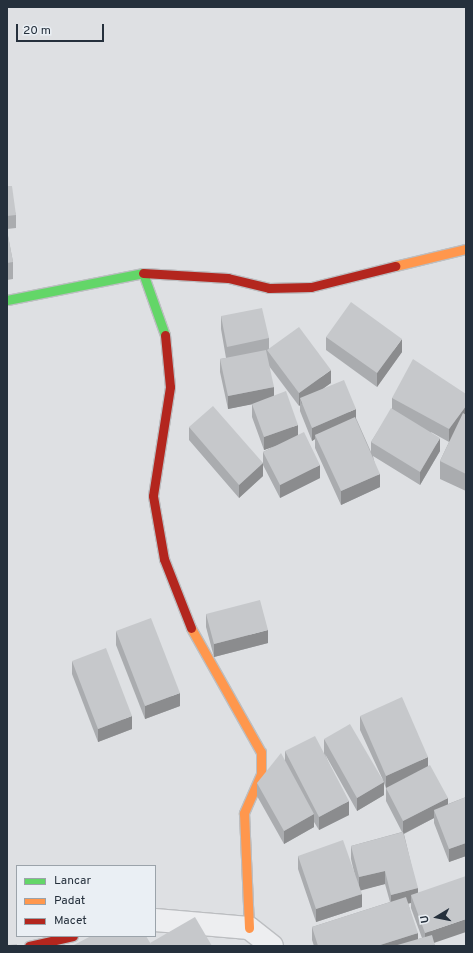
<!DOCTYPE html>
<html>
<head>
<meta charset="utf-8">
<style>
	body { margin:0 }
	#map { position:relative; width:473px; height:953px; overflow:hidden; background:#dee0e3; font-family:Overpass,sans-serif }
	div>[style] { position:absolute }
	[style*='--x'] { left:calc(var(--x)*1px); top:calc(var(--y)*1px); width:calc(var(--w)*1px); rotate:calc(var(--a)*1deg) }
	.roads { filter:drop-shadow(1px 0 #bcbec1) drop-shadow(-1px 0 #bcbec1) drop-shadow(0 1px #bcbec1) drop-shadow(0 -1px #bcbec1) }
	.street>* { height:22px; margin:-11px; padding:0 11px; transform-origin:11px; border-radius:11px; background:#edeef0 }
	.fast>* { height:9px; margin:-4.5px; padding:0 4.5px; transform-origin:4.5px; border-radius:4.5px; background:#63d668 }
	.slow>* { height:9px; margin:-4.5px; padding:0 4.5px; transform-origin:4.5px; border-radius:4.5px; background:#ff974d }
	.jam>* { height:9px; margin:-4.5px; padding:0 4.5px; transform-origin:4.5px; border-radius:4.5px; background:#b3261e }
	.wall>* { inset:0; background:#aaacaf }
	.shaded-wall>* { inset:0; background:#8b8c8e }
	.building>* { inset:0; background:#c6c8cb }
	span { translate:-50% -50%; white-space:nowrap; text-align:center; line-height:1.15; -webkit-text-stroke:4px #eaeff4; paint-order:stroke }
	.frame { position:absolute; inset:0; border:8px solid #25303c; pointer-events:none }
	.legend { position:absolute; left:16px; top:865px; width:140px; height:72px; box-sizing:border-box; background:#eaeff4; border:1px solid #9ba3aa; margin:0; padding:5px 7px; list-style:none; font-size:12px; color:#25303c }
	.legend li { display:flex; align-items:center; gap:8px; height:20px }
	.legend b { width:20px; border:1px solid #9ba3aa }
	.north { position:absolute; left:417px; top:897px; width:40px; height:40px; -webkit-text-stroke:3px #eaeff4; paint-order:stroke; rotate:260deg; font-size:11px; font-weight:700; line-height:16px; text-align:center; color:#25303c }
	.north::after { content:''; display:block; margin:auto; width:14px; height:18px; background:#25303c; clip-path:polygon(50% 0,100% 100%,50% 72%,0 100%) }
	.scale { position:absolute; left:16px; top:24px; width:88px; height:18px; box-sizing:border-box; border:2px solid #25303c; border-top:0; padding-left:5px; font-size:12px; line-height:14px; white-space:nowrap; color:#25303c; -webkit-text-stroke:3px #eaeff4; paint-order:stroke }
</style>
</head>
<body>
<div id="map">
	<div class="roads">
		<div class="street">
			<div style="--x:155;--y:920;--w:94;--a:4.9"></div>
			<div style="--x:249;--y:928;--w:29;--a:38"></div>
		</div>
		<div class="fast">
			<div style="--x:7;--y:300;--w:139;--a:-11.2"></div>
			<div style="--x:143;--y:273;--w:66;--a:70.5"></div>
		</div>
		<div class="slow">
			<div style="--x:395;--y:266;--w:73;--a:-13.5"></div>
			<div style="--x:191;--y:628;--w:142;--a:60.6"></div>
			<div style="--x:261;--y:752;--w:22;--a:90"></div>
			<div style="--x:261;--y:774;--w:43;--a:113.6"></div>
			<div style="--x:244;--y:813;--w:115;--a:87.5"></div>
		</div>
		<div class="jam">
			<div style="--x:143;--y:273;--w:85;--a:3.4"></div>
			<div style="--x:228;--y:278;--w:42;--a:13.7"></div>
			<div style="--x:269;--y:288;--w:42;--a:-1.4"></div>
			<div style="--x:311;--y:287;--w:87;--a:-14"></div>
			<div style="--x:165;--y:335;--w:52;--a:84.5"></div>
			<div style="--x:170;--y:387;--w:110;--a:98.9"></div>
			<div style="--x:153;--y:496;--w:64;--a:80.1"></div>
			<div style="--x:164;--y:559;--w:74;--a:68.6"></div>
			<div style="--x:29;--y:946;--w:45;--a:-12.8"></div>
		</div>
	</div>
	<div class="wall">
		<div style="clip-path:polygon(7px 186px,16px 215px,16px 228px,7px 229px)"></div>
		<div style="clip-path:polygon(7px 231px,13px 262px,13px 279px,7px 280px)"></div>
		<div style="clip-path:polygon(221px 316px,269px 338px,269px 349px,331px 383px,323px 388px,356px 418px,371px 452px,371px 442px,392px 409px,392px 398px,466px 394px,466px 491px,440px 479px,440px 461px,449px 442px,431px 432px,440px 451px,420px 485px,373px 456px,380px 487px,341px 505px,315px 448px,315px 439px,312px 441px,300px 411px,300px 405px,299px 406px,269px 366px,274px 396px,298px 435px,320px 478px,280px 498px,263px 465px,263px 476px,239px 498px,189px 440px,189px 427px,263px 463px,263px 452px,275px 446px,264px 450px,252px 417px,252px 404px,228px 409px,220px 372px,220px 359px,226px 358px,221px 329px)"></div>
		<div style="clip-path:polygon(326px 337px,402px 352px,377px 387px,326px 350px)"></div>
		<div style="clip-path:polygon(206px 614px,268px 643px,214px 657px,206px 627px)"></div>
		<div style="clip-path:polygon(116px 631px,180px 706px,145px 719px,116px 645px)"></div>
		<div style="clip-path:polygon(72px 661px,132px 729px,98px 742px,72px 674px)"></div>
		<div style="clip-path:polygon(evenodd,360px 716px,428px 766px,448px 804px,466px 797px,466px 856px,449px 862px,434px 823px,434px 818px,404px 834px,418px 893px,435px 946px,314px 946px,312px 940px,312px 927px,390px 902px,385px 884px,360px 890px,362px 907px,316px 922px,298px 869px,298px 856px,355px 876px,351px 859px,351px 846px,402px 832px,386px 801px,386px 788px,384px 783px,384px 795px,357px 811px,325px 754px,349px 815px,319px 830px,314px 822px,314px 827px,284px 844px,257px 796px,257px 783px,285px 760px,285px 751px,324px 753px,324px 739px,383px 780px,360px 730px,360px 716px,408px 903px,411px 903px,411px 908px,422px 938px,418px 939px,408px 903px)"></div>
	</div>
	<div class="shaded-wall">
		<div style="clip-path:polygon(402px 339px,402px 352px,377px 387px,377px 373px)"></div>
		<div style="clip-path:polygon(331px 370px,331px 383px,302px 404px,300px 398px,300px 405px,299px 406px,299px 393px)"></div>
		<div style="clip-path:polygon(274px 387px,274px 400px,228px 409px,228px 396px)"></div>
		<div style="clip-path:polygon(466px 406px,466px 420px,449px 442px,449px 429px)"></div>
		<div style="clip-path:polygon(356px 409px,356px 422px,315px 435px,315px 439px,312px 441px,312px 428px)"></div>
		<div style="clip-path:polygon(298px 425px,298px 438px,264px 450px,264px 437px)"></div>
		<div style="clip-path:polygon(440px 438px,440px 451px,420px 485px,420px 472px)"></div>
		<div style="clip-path:polygon(263px 463px,263px 476px,239px 498px,239px 485px)"></div>
		<div style="clip-path:polygon(320px 465px,320px 478px,280px 498px,280px 485px)"></div>
		<div style="clip-path:polygon(380px 474px,380px 487px,341px 505px,341px 491px)"></div>
		<div style="clip-path:polygon(268px 630px,268px 643px,214px 657px,214px 644px)"></div>
		<div style="clip-path:polygon(180px 693px,180px 706px,145px 719px,145px 706px)"></div>
		<div style="clip-path:polygon(132px 716px,132px 729px,98px 742px,98px 729px)"></div>
		<div style="clip-path:polygon(428px 757px,428px 770px,386px 789px,386px 776px)"></div>
		<div style="clip-path:polygon(384px 782px,384px 795px,357px 811px,357px 798px)"></div>
		<div style="clip-path:polygon(448px 798px,448px 811px,434px 810px,434px 818px,403px 834px,403px 821px)"></div>
		<div style="clip-path:polygon(349px 801px,349px 815px,319px 830px,319px 817px)"></div>
		<div style="clip-path:polygon(314px 814px,314px 827px,284px 844px,284px 831px)"></div>
		<div style="clip-path:polygon(466px 843px,466px 856px,449px 862px,449px 849px)"></div>
		<div style="clip-path:polygon(385px 871px,385px 884px,359px 891px,359px 877px)"></div>
		<div style="clip-path:polygon(418px 888px,418px 901px,411px 895px,411px 903px,391px 908px,391px 895px)"></div>
		<div style="clip-path:polygon(362px 894px,362px 907px,316px 922px,316px 909px)"></div>
		<div style="clip-path:polygon(466px 919px,466px 932px,425px 946px,425px 933px)"></div>
		<div style="clip-path:polygon(418px 933px,418px 946px,377px 946px)"></div>
	</div>
	<div class="building">
		<div style="clip-path:polygon(7px 186px,12px 186px,16px 215px,7px 216px)"></div>
		<div style="clip-path:polygon(7px 230px,13px 262px,7px 263px)"></div>
		<div style="clip-path:polygon(351px 302px,402px 339px,377px 373px,326px 337px)"></div>
		<div style="clip-path:polygon(262px 308px,269px 338px,227px 347px,221px 316px)"></div>
		<div style="clip-path:polygon(299px 327px,331px 370px,299px 393px,267px 350px)"></div>
		<div style="clip-path:polygon(266px 350px,274px 387px,228px 396px,220px 359px)"></div>
		<div style="clip-path:polygon(413px 359px,466px 394px,466px 406px,449px 429px,392px 398px)"></div>
		<div style="clip-path:polygon(344px 380px,356px 409px,312px 428px,300px 398px)"></div>
		<div style="clip-path:polygon(286px 391px,298px 425px,264px 437px,252px 404px)"></div>
		<div style="clip-path:polygon(213px 406px,263px 463px,239px 485px,189px 427px)"></div>
		<div style="clip-path:polygon(391px 408px,440px 438px,420px 472px,371px 442px)"></div>
		<div style="clip-path:polygon(463px 413px,466px 415px,466px 474px,440px 461px)"></div>
		<div style="clip-path:polygon(355px 417px,380px 474px,341px 491px,315px 435px)"></div>
		<div style="clip-path:polygon(304px 432px,320px 465px,280px 485px,263px 452px)"></div>
		<div style="clip-path:polygon(260px 600px,268px 630px,214px 644px,206px 614px)"></div>
		<div style="clip-path:polygon(151px 618px,180px 693px,145px 706px,116px 631px)"></div>
		<div style="clip-path:polygon(106px 648px,132px 716px,98px 729px,72px 661px)"></div>
		<div style="clip-path:polygon(402px 697px,428px 757px,386px 776px,360px 716px)"></div>
		<div style="clip-path:polygon(350px 724px,384px 782px,357px 798px,324px 739px)"></div>
		<div style="clip-path:polygon(315px 736px,349px 801px,319px 817px,285px 751px)"></div>
		<div style="clip-path:polygon(281px 753px,314px 814px,284px 831px,257px 783px)"></div>
		<div style="clip-path:polygon(430px 765px,448px 798px,403px 821px,386px 788px)"></div>
		<div style="clip-path:polygon(466px 797px,466px 843px,449px 849px,434px 810px)"></div>
		<div style="clip-path:polygon(403px 832px,418px 888px,391px 895px,385px 871px,359px 877px,351px 846px)"></div>
		<div style="clip-path:polygon(343px 840px,362px 894px,316px 909px,298px 856px)"></div>
		<div style="clip-path:polygon(466px 876px,466px 919px,425px 933px,411px 895px)"></div>
		<div style="clip-path:polygon(406px 897px,418px 933px,377px 946px,318px 946px,312px 927px)"></div>
		<div style="clip-path:polygon(195px 917px,212px 946px,152px 946px,150px 943px)"></div>
		<div style="clip-path:polygon(432px 935px,435px 946px,394px 946px)"></div>
		<div style="clip-path:polygon(91px 936px,146px 936px,152px 946px,72px 946px)"></div>
		<div style="clip-path:polygon(17px 944px,17px 946px,7px 946px,7px 945px)"></div>
	</div>
	<div class="frame"></div>
	<ul class="legend">
	<li><b style="height:5px;background:#63d668"></b>Lancar</li>
	<li><b style="height:5px;background:#ff974d"></b>Padat</li>
	<li><b style="height:5px;background:#b3261e"></b>Macet</li>
	</ul>
	<div class="north">U</div>
	<div class="scale">20 m</div>
</div>
</body>
</html>
